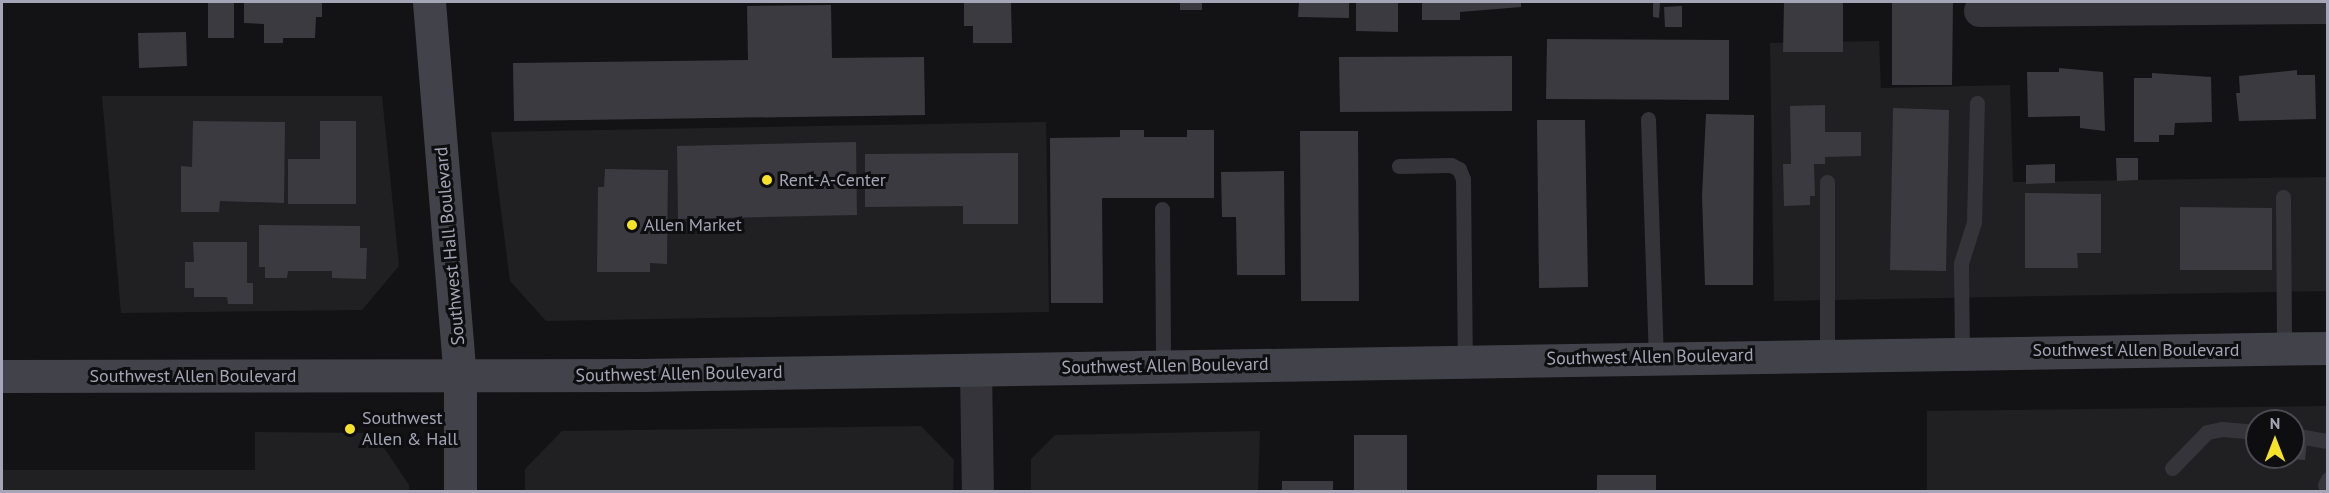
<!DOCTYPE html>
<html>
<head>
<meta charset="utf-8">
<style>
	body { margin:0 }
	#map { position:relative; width:2329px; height:493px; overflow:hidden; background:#131315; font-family:"PT Sans",sans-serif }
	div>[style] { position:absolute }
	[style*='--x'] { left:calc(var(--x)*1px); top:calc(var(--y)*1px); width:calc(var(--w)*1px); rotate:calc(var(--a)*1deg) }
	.built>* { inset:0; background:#201f22 }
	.building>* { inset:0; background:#3b3a40 }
	.service>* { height:15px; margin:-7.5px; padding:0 7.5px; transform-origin:7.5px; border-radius:7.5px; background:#34343a }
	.minor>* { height:32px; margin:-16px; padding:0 16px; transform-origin:16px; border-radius:16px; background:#34343a }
	.secondary>* { height:33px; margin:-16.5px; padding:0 16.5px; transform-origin:16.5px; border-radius:16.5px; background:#42424a }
	.dots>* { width:16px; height:16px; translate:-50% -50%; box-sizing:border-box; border:3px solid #0e0e10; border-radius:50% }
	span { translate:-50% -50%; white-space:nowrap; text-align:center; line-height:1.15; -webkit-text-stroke:6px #0e0e10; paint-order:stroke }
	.poi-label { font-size:18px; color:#a4a5b6 }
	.left { translate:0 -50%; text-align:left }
	.street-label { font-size:18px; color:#a4a5b6 }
	.frame { position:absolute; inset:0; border:3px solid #a4a5b6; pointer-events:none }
	.north { position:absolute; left:2245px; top:409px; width:60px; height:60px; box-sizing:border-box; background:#0e0e10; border:2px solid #4a4a52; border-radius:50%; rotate:0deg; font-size:16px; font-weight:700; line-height:24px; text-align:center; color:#a4a5b6 }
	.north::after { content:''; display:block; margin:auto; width:21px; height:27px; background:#f6e329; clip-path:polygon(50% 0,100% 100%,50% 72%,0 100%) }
</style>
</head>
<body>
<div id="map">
	<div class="built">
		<div style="clip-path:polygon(1879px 41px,1881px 88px,2010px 85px,2013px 182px,2327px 177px,2327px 291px,1774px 301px,1770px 43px)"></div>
		<div style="clip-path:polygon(102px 96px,382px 96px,399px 266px,362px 310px,121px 313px)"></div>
		<div style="clip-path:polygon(1046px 122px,1049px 312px,546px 321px,510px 281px,491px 132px)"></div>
		<div style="clip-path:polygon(evenodd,2327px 406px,2327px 491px,1927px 491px,1927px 411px,2327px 406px,2257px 421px,2293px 421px,2293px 457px,2257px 457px,2257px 421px)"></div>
		<div style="clip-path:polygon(921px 426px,954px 460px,953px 491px,525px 491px,525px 469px,562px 431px)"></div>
		<div style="clip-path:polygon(1260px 431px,1258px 491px,1031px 491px,1031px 459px,1055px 435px)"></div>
		<div style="clip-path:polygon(255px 432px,374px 433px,409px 485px,409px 491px,2px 491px,2px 470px,255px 470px)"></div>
	</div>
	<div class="building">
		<div style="clip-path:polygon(208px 2px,234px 2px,234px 38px,208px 38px)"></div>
		<div style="clip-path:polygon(244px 2px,322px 2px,322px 17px,316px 17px,315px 38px,283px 38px,283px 43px,264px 43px,264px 24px,244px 23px)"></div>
		<div style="clip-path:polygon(964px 2px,1011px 2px,1012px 43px,973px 43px,973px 26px,964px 26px)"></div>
		<div style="clip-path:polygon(1180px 2px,1202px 2px,1202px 10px,1180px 10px)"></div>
		<div style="clip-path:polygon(1299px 2px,1349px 2px,1349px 18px,1298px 17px)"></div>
		<div style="clip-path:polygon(1356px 2px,1398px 2px,1398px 32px,1356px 31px)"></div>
		<div style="clip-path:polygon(1422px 2px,1521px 2px,1521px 7px,1460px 12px,1460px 20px,1422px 20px)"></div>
		<div style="clip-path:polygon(1784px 2px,1843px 2px,1843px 52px,1783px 52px)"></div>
		<div style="clip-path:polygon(1892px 2px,1953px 2px,1952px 85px,1892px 85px)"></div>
		<div style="clip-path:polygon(1653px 3px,1660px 3px,1659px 18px,1653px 17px)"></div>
		<div style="clip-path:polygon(831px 5px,832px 58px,924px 57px,925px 115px,514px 121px,513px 63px,748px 60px,747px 6px)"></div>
		<div style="clip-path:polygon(1682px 6px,1682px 27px,1665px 27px,1664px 7px)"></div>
		<div style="clip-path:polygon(186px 32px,187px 66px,139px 68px,138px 33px)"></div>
		<div style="clip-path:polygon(1547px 39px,1729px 40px,1729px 100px,1546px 99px)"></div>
		<div style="clip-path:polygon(1512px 56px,1512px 111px,1340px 112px,1339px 57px)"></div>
		<div style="clip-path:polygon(2059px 68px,2103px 72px,2105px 131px,2080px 128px,2080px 116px,2028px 117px,2027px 72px,2059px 72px)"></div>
		<div style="clip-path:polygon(2297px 70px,2297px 75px,2315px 75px,2316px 119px,2239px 121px,2236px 93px,2240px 93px,2239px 76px)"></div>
		<div style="clip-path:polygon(2152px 73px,2211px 77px,2212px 122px,2175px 123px,2174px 135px,2159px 135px,2159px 142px,2134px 142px,2134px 78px,2152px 78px)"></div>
		<div style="clip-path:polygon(1825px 105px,1825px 132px,1861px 132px,1861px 156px,1825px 157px,1825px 164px,1814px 164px,1815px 196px,1810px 196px,1810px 205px,1784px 206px,1783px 164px,1791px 164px,1790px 106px)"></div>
		<div style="clip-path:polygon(1893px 108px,1949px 110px,1946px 271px,1890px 270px)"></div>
		<div style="clip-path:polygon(1706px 114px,1754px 115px,1753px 285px,1705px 285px,1702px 196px)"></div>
		<div style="clip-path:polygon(1537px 120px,1585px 120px,1588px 287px,1539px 288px)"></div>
		<div style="clip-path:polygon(193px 121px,285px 122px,284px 203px,220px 201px,219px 212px,181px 212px,181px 166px,192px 167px)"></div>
		<div style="clip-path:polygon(320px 121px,356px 121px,356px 204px,288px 204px,288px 159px,320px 159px)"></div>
		<div style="clip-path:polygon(1120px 130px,1144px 130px,1144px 137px,1187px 137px,1187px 130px,1214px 130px,1214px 198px,1102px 198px,1103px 303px,1051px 303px,1050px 138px,1120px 137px)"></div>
		<div style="clip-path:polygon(1300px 131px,1358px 131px,1359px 301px,1301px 301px)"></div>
		<div style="clip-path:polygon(856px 142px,857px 215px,678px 219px,677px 146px)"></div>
		<div style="clip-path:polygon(1018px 153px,1018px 224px,963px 224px,963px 206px,865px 207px,865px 154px)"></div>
		<div style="clip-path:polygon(2116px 158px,2138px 158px,2138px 180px,2117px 181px)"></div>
		<div style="clip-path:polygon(2055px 164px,2055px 183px,2026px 184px,2026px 165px)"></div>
		<div style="clip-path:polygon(605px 169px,668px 170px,667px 264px,650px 263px,650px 272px,597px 272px,598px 187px,604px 187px)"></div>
		<div style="clip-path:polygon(1284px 171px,1285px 275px,1237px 275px,1236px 217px,1222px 217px,1221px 172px)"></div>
		<div style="clip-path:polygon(2025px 193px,2101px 194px,2101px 253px,2077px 253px,2078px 268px,2025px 268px)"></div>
		<div style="clip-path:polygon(2180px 207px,2272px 208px,2272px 270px,2180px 270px)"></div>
		<div style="clip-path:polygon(259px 225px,360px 226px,360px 248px,367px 248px,366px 279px,332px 278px,332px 271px,288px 271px,287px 278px,265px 278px,265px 267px,259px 267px)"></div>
		<div style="clip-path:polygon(193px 242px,247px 242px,247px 283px,253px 283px,253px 304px,228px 304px,227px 297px,194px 297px,194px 288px,185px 288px,185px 262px,194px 262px)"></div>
		<div style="clip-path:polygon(1354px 435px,1407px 435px,1407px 492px,1354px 492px)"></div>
		<div style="clip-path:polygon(2293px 440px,2307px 441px,2305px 460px,2288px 459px,2293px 457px)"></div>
		<div style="clip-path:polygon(1597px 475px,1656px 475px,1656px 492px,1597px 492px)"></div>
		<div style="clip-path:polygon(1282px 481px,1333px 481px,1333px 492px,1282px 492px)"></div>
	</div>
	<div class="service">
		<div style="--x:1648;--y:119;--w:239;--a:88.1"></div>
		<div style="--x:1399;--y:166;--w:52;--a:-1.1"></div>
		<div style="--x:1451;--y:165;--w:9;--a:27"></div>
		<div style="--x:1459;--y:169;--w:11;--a:68"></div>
		<div style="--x:1463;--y:179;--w:181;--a:89.4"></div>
		<div style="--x:1827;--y:182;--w:172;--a:90"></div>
		<div style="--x:2283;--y:197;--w:151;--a:89.6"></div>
		<div style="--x:1162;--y:209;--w:157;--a:89.6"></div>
		<div style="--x:1962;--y:351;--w:88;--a:-90.7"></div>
		<div style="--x:1961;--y:263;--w:43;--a:-72.4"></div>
		<div style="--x:1974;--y:222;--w:119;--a:-88.6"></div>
		<div style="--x:2293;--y:435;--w:36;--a:10"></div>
		<div style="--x:2172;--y:468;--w:50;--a:-45.8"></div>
		<div style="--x:2207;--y:432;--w:15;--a:-11"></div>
		<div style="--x:2222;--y:429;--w:35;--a:5"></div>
		<div style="--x:2325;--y:485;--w:7;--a:-63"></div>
	</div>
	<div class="minor">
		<div style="--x:1980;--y:11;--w:348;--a:-0.5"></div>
		<div style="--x:976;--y:370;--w:122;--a:89.1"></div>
	</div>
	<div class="secondary">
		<div style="--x:429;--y:2;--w:375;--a:85.3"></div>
		<div style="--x:460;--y:376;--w:116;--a:90"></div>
		<div style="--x:2;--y:376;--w:639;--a:-0.09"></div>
		<div style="--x:641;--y:375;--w:1687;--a:-0.92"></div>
	</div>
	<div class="dots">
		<div style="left:767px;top:180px;background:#f6e329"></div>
		<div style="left:632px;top:225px;background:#f6e329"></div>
		<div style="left:350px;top:429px;background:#f6e329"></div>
	</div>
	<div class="poi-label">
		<span class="left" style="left:779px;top:180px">Rent-A-Center</span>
		<span class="left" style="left:644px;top:225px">Allen Market</span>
		<span class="left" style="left:362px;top:429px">Southwest<br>Allen &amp; Hall</span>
	</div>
	<div class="street-label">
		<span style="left:450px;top:246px;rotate:-95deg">Southwest Hall Boulevard</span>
		<span style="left:2136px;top:350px">Southwest Allen Boulevard</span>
		<span style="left:1650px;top:357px;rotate:-1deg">Southwest Allen Boulevard</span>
		<span style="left:1165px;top:366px;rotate:-1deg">Southwest Allen Boulevard</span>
		<span style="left:679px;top:374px;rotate:-1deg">Southwest Allen Boulevard</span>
		<span style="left:193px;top:376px">Southwest Allen Boulevard</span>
	</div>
	<div class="frame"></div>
	<div class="north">N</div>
</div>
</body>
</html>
